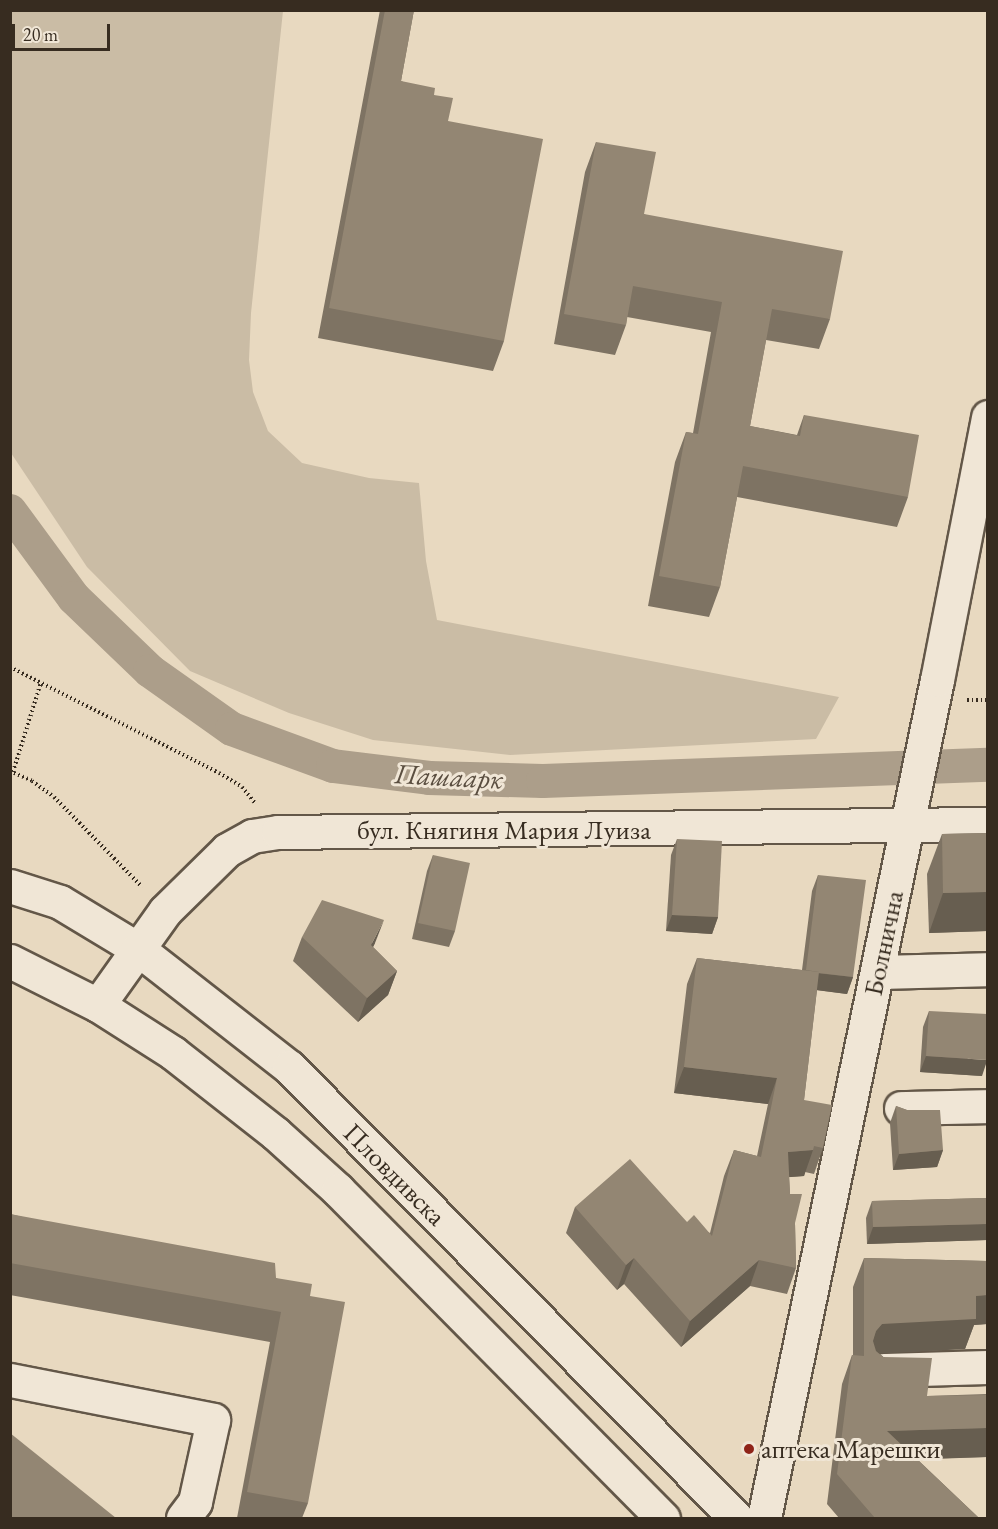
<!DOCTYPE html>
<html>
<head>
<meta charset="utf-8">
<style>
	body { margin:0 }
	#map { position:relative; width:998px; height:1529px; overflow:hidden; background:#e8d9c0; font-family:"EB Garamond",serif }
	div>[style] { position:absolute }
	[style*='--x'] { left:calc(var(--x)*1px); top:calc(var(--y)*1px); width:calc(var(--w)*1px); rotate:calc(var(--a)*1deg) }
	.green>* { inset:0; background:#cabca5 }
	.canal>* { height:34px; margin:-17px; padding:0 17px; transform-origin:17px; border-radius:17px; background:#ac9e8a }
	.path>* { height:4px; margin-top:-2px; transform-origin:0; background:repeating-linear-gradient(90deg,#372c20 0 1.5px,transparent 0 4.5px) }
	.roads { filter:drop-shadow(2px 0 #635748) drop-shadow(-2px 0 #635748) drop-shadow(0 2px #635748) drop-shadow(0 -2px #635748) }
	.street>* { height:33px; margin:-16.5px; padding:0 16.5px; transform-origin:16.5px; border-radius:16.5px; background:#f0e6d6 }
	.secondary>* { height:33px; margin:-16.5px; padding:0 16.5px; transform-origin:16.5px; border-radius:16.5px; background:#f0e6d6 }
	.wall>* { inset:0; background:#7e7363 }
	.shaded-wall>* { inset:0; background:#675e50 }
	.building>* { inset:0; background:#938673 }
	.dots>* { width:16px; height:16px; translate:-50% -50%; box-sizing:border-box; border:3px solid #f0e6d6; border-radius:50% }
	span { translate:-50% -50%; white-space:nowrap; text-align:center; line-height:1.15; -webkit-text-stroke:6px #f0e6d6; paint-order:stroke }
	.street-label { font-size:27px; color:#372c20 }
	.poi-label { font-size:27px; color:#372c20 }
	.left { translate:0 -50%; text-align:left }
	.water-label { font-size:28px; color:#5a4e40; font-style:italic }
	.frame { position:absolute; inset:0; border:12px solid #372c20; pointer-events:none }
	.scale { position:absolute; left:12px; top:24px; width:98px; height:27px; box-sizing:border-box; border:3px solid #372c20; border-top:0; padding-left:8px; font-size:18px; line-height:21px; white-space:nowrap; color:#372c20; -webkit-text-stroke:4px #f0e6d6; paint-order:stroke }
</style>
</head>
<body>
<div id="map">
	<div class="green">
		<div style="clip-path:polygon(10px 11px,283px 11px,251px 313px,249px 360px,253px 392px,268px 431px,302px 463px,369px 478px,419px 483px,426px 561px,437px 620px,839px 697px,816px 739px,510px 755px,373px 740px,289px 713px,190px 671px,87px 567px,11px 453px)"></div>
	</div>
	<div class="canal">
		<div style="--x:10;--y:511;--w:108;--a:53.7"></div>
		<div style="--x:74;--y:598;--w:105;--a:43.8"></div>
		<div style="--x:150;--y:671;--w:100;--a:35.3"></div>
		<div style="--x:232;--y:729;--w:108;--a:20.1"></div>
		<div style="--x:333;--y:766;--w:97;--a:7.1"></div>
		<div style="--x:429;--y:778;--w:114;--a:1.5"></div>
		<div style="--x:543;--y:781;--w:445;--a:-2.1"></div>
	</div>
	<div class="path">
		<div style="--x:10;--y:667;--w:234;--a:26.9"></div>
		<div style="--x:219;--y:773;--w:27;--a:31"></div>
		<div style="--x:242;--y:787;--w:21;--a:51"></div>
		<div style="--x:967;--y:700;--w:21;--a:0"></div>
		<div style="--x:10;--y:771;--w:24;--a:24"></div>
		<div style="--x:32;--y:781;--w:27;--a:36"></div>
		<div style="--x:54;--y:797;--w:126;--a:45.6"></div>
		<div style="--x:13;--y:772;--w:94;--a:-72.7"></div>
	</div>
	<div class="roads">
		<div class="street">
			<div style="--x:877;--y:972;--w:111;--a:-1.5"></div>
			<div style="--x:901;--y:1108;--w:87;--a:-1.3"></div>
			<div style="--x:884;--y:1370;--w:104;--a:-1.7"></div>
			<div style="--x:10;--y:1380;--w:207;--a:11.1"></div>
			<div style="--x:213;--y:1420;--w:84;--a:102.4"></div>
			<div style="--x:195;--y:1502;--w:20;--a:127"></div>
		</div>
		<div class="secondary">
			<div style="--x:10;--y:886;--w:52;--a:17.7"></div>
			<div style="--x:60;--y:902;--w:91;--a:31.1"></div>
			<div style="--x:138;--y:949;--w:192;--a:38"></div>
			<div style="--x:289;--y:1067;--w:635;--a:45.26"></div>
			<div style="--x:10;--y:961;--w:98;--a:26.6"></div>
			<div style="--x:98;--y:1005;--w:89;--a:32.6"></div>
			<div style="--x:173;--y:1053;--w:130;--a:38.1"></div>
			<div style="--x:275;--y:1133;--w:85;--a:42.1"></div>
			<div style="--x:338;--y:1190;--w:462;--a:45.3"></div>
			<div style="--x:98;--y:1005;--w:115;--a:-54.5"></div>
			<div style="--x:165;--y:911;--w:87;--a:-44.5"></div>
			<div style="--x:227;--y:850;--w:29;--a:-29"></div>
			<div style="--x:252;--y:836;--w:26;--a:-9"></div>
			<div style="--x:278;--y:832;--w:710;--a:-0.65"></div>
			<div style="--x:764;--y:1518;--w:856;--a:-78.34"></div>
			<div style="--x:937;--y:680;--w:268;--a:-79"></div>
		</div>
	</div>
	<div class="wall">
		<div style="clip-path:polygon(380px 10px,414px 10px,401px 81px,434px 95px,448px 121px,504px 341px,493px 371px,318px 338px)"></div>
		<div style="clip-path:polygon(596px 142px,644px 214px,830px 319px,819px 349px,766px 340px,750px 426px,797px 435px,804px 415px,908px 497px,897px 527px,737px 497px,720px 587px,709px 617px,648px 606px,675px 462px,686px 432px,693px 433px,711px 332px,627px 317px,626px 325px,615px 355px,554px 344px,585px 172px)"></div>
		<div style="clip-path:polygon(987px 833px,987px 931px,929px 933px,927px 874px,942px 834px)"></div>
		<div style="clip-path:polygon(677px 839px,718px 917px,712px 934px,666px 931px,671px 855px)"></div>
		<div style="clip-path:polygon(433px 855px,455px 931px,449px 947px,412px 939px,427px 871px)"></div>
		<div style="clip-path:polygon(818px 875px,853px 977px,847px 994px,817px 990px,804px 1100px,823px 1148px,814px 1174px,805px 1172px,804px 1176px,789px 1177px,790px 1194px,795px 1223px,796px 1268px,787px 1294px,750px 1286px,681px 1347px,624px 1284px,617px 1290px,566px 1233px,575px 1207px,687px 1222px,710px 1233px,724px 1176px,734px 1150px,757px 1156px,768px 1104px,674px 1093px,687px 984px,697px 958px,802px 970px,812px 891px)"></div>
		<div style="clip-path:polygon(302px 937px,375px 943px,373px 947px,397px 971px,388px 995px,358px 1022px,293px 961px)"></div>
		<div style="clip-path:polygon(929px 1011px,982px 1076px,920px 1072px,923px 1027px)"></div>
		<div style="clip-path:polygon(896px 1106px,907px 1110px,943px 1150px,937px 1167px,893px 1170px,890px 1123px)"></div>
		<div style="clip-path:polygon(987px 1198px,987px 1240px,867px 1244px,866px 1218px,872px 1201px)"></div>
		<div style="clip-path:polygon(10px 1214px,276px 1278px,310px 1296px,308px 1503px,302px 1518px,237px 1518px,270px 1342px,10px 1295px)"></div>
		<div style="clip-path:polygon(864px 1258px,987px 1261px,987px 1324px,974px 1325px,965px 1349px,879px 1353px,927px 1396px,987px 1394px,987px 1457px,917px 1459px,979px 1518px,839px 1518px,827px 1504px,842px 1384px,852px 1355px,853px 1355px,853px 1287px)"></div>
	</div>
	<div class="shaded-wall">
		<div style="clip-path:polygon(987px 892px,987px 931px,929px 933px,943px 893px)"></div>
		<div style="clip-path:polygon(672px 915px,718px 917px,712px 934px,666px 931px)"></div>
		<div style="clip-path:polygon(384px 920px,375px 943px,362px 969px,371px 945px)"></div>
		<div style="clip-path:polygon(397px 971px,388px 995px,358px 1022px,367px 998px)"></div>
		<div style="clip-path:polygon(806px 972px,853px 977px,847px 994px,800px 988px)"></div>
		<div style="clip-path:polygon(926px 1056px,987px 1060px,987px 1061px,982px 1076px,920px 1072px)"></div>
		<div style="clip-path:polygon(684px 1067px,777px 1078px,768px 1104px,674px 1093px)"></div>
		<div style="clip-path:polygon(813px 1150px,804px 1176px,778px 1178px,788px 1152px)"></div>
		<div style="clip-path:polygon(943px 1150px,937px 1167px,893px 1170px,899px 1154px)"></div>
		<div style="clip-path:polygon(987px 1224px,987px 1240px,867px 1244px,873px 1227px)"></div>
		<div style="clip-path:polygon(634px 1258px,624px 1284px,617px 1290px,626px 1265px)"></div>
		<div style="clip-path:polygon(759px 1260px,750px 1286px,681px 1347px,690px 1321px)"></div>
		<div style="clip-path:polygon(987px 1295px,987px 1324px,974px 1325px,965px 1349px,872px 1354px,865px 1361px,876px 1331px,882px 1324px,976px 1296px)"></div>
		<div style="clip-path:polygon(987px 1428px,987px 1457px,876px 1461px,887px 1431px)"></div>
	</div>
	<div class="building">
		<div style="clip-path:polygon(385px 10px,414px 10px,401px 81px,435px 88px,434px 95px,453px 98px,448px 121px,543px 139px,504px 341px,329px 308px)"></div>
		<div style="clip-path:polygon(596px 142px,656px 152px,644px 214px,843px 251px,830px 319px,772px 309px,750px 426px,800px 436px,804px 415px,919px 435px,908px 497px,743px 466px,720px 587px,659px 576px,686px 432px,698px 434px,722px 302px,633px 286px,626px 325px,564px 314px)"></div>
		<div style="clip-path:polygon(987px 833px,987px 892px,943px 893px,942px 834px)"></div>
		<div style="clip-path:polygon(677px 839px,722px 841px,718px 917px,672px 915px)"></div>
		<div style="clip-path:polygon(433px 855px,470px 863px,455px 931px,418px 923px)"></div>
		<div style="clip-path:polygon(818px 875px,866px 880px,853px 977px,819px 973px,819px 972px,806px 970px)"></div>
		<div style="clip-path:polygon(322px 900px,384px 920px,371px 945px,397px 971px,367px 998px,302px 937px)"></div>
		<div style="clip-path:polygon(697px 958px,819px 972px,804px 1100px,832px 1105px,823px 1148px,814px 1146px,813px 1150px,788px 1152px,790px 1194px,802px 1194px,795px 1223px,796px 1268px,759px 1260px,690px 1321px,634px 1258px,626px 1265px,575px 1207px,630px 1159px,687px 1222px,694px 1215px,712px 1236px,734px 1150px,761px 1157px,777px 1078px,684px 1067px)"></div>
		<div style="clip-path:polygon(929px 1011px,987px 1014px,987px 1060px,926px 1056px)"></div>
		<div style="clip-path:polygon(896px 1106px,907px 1110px,940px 1110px,943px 1150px,899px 1154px)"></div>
		<div style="clip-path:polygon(987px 1198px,987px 1224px,873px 1227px,872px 1201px)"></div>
		<div style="clip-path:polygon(10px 1214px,275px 1263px,276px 1278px,312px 1284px,310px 1296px,345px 1302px,308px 1503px,247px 1492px,281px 1312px,10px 1263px)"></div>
		<div style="clip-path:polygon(864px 1258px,987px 1261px,987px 1295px,976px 1296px,976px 1319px,882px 1324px,876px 1331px,873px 1341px,876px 1351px,883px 1357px,932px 1358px,927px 1396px,987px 1395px,987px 1428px,887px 1431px,979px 1518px,875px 1518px,837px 1474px,852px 1355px,864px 1356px)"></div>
		<div style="clip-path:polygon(10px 1433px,116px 1518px,10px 1518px)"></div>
	</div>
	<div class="dots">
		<div style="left:749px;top:1449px;background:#8f2418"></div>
	</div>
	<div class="street-label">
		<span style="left:504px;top:830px">бул. Княгиня Мария Луиза</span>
		<span style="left:883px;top:943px;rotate:-78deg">Болнична</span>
		<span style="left:395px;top:1174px;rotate:45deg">Пловдивска</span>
	</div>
	<div class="poi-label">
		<span class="left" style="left:761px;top:1449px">аптека Марешки</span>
	</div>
	<div class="water-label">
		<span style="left:449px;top:776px;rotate:3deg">Пашаарк</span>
	</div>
	<div class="frame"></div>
	<div class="scale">20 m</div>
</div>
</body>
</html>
